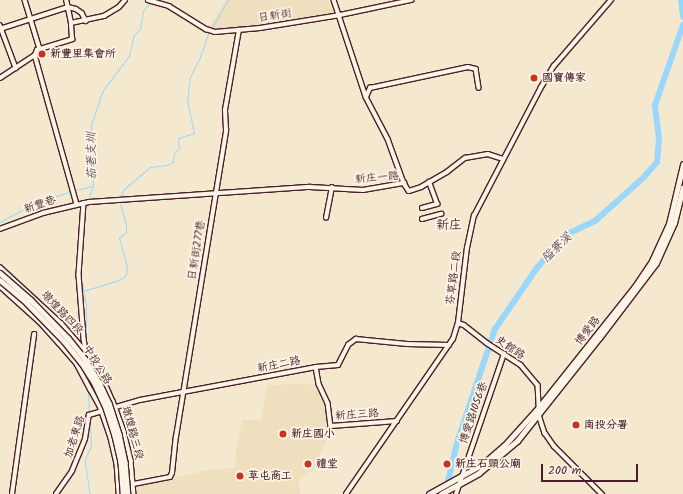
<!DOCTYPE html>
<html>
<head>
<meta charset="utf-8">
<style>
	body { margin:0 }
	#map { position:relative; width:683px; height:494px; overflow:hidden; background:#f4e8ce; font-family:Kalam,"LXGW WenKai TC",sans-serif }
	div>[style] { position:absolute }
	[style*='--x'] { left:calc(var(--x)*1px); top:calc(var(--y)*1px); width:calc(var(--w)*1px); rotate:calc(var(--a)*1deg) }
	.built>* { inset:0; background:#efdfbe }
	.stream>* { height:1px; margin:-0.5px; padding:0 0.5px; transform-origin:0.5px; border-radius:0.5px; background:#9bd7fb }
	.river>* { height:6px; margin:-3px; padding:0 3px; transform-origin:3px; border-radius:3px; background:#9bd7fb }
	.roads { filter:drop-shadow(1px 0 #4a1f2b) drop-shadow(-1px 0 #4a1f2b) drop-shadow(0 1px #4a1f2b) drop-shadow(0 -1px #4a1f2b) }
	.minor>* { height:3.5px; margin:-1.75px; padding:0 1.75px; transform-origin:1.75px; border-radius:1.75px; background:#fcf5e5 }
	.major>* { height:4.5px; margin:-2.25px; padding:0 2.25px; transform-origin:2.25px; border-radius:2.25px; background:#fcf5e5 }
	.bridges { filter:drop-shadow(1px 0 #4a1f2b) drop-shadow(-1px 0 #4a1f2b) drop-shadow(0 1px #4a1f2b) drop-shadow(0 -1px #4a1f2b) }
	.major-bridge>* { height:4.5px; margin:-2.25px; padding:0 2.25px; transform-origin:2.25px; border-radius:2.25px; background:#fcf5e5 }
	.dots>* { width:11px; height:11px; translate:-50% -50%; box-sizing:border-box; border:2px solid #fcf5e5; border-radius:50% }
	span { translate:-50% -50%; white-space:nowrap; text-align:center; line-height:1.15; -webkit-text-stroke:3.5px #fcf5e5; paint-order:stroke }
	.street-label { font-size:11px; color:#4a1f2b }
	.poi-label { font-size:11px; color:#4a1f2b; font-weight:700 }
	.left { translate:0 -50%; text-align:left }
	.water-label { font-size:12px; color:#5e4d5f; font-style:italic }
	.quarter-label { font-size:13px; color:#4a1f2b }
	.scale { position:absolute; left:541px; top:464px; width:97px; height:18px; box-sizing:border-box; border:2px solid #4a1f2b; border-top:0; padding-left:5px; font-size:12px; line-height:14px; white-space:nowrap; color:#4a1f2b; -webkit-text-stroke:3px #fcf5e5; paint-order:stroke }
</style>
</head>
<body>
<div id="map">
	<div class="built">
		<div style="clip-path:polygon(226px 0,328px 0,334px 13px,241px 28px,212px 30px,209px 28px)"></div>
		<div style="clip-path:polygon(300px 384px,316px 385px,326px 403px,327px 439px,314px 468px,299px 480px,300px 494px,137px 494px,136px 486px,209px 470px,235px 468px,236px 452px,242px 420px,261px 420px,267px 385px)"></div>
	</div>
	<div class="stream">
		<div style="--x:211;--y:29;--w:34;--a:-60"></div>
		<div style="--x:119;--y:199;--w:11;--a:-63"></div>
		<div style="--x:124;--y:189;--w:34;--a:-40"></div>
		<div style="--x:150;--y:167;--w:17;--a:-7"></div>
		<div style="--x:167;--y:165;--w:7;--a:-27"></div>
		<div style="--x:173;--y:162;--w:9;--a:-84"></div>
		<div style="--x:174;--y:153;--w:7;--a:-45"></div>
		<div style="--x:179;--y:148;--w:10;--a:-96"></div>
		<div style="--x:178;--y:138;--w:17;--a:-17"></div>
		<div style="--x:194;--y:133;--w:33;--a:-102"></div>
		<div style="--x:187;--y:101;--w:24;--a:-83"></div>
		<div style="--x:190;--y:77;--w:22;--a:-63"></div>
		<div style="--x:200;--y:57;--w:28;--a:-71"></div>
		<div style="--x:88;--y:200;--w:15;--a:-70"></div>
		<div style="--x:93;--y:186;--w:23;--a:-88"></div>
		<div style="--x:94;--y:163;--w:38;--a:-95"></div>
		<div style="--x:91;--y:125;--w:37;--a:-71"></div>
		<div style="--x:103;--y:90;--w:43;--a:-52.6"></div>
		<div style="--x:129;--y:56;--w:22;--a:-77"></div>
		<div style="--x:134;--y:35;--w:8;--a:-45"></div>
		<div style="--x:140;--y:29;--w:18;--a:-81"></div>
		<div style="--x:143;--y:11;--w:11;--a:-49"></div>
		<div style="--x:85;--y:212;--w:9;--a:-77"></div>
		<div style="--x:0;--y:222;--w:35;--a:-29"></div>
		<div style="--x:31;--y:205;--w:43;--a:-18.9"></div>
		<div style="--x:72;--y:191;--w:21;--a:-14"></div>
		<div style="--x:81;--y:277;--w:28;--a:80"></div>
		<div style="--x:86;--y:305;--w:34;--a:90"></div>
		<div style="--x:86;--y:339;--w:10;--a:73"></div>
		<div style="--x:83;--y:291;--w:37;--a:-17"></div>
		<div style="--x:118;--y:280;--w:7;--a:-27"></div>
		<div style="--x:124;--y:277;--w:4;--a:-56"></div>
		<div style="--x:126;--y:274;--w:8;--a:-83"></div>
		<div style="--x:127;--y:266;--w:29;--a:-106"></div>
		<div style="--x:119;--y:238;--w:9;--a:-41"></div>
		<div style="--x:126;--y:232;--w:7;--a:-90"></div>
		<div style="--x:126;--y:225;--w:24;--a:-105"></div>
		<div style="--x:88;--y:392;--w:21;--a:87"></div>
		<div style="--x:90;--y:420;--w:26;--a:88"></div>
		<div style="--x:91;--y:446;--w:14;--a:115"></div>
		<div style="--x:85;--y:459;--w:5;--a:90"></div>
		<div style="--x:85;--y:464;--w:30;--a:81"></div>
	</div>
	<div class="river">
		<div style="--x:681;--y:0;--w:17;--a:83"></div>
		<div style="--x:445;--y:494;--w:52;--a:-76.8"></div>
		<div style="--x:457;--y:443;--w:120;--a:-71.6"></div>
		<div style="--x:495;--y:329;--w:74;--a:-55.5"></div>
		<div style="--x:537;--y:268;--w:29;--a:-49"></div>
		<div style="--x:556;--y:246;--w:19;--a:-43"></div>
		<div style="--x:570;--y:233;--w:28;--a:-26"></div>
		<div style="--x:595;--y:221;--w:66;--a:-41.9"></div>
		<div style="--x:644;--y:177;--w:20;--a:-49"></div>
		<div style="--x:657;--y:162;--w:23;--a:-85"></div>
		<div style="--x:659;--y:139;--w:34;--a:-97"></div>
		<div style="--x:655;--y:105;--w:85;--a:-70.7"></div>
	</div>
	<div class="roads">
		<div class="minor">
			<div style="--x:25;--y:0;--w:51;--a:73"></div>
			<div style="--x:148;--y:0;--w:22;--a:16"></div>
			<div style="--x:169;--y:6;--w:44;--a:31.9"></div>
			<div style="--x:206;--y:29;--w:9;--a:18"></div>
			<div style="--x:215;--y:32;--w:45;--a:-5.1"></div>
			<div style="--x:260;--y:28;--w:81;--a:-9.2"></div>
			<div style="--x:340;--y:15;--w:73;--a:-11.9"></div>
			<div style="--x:334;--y:0;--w:102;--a:71.7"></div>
			<div style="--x:366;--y:97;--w:47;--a:62.4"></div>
			<div style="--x:388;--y:139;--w:47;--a:70"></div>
			<div style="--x:404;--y:183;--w:9;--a:58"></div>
			<div style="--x:409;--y:191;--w:13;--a:-18"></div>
			<div style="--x:421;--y:187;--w:30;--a:-30"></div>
			<div style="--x:447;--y:172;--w:23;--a:-38"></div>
			<div style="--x:465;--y:158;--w:23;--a:-10"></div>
			<div style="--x:488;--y:154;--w:16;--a:18"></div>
			<div style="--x:71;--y:23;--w:34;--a:-12"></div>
			<div style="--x:104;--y:16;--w:17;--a:-31"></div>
			<div style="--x:119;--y:7;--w:9;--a:-49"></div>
			<div style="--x:0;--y:25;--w:46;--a:69.6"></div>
			<div style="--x:0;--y:29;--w:71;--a:-17.9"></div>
			<div style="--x:68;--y:7;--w:8;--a:14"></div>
			<div style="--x:76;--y:9;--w:7;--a:34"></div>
			<div style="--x:82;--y:13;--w:9;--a:63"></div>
			<div style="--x:35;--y:55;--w:155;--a:74.3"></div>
			<div style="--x:0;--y:78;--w:42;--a:-33.3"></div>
			<div style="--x:35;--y:55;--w:5;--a:-68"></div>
			<div style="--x:37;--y:50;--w:37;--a:-17"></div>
			<div style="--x:72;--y:39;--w:16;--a:-94"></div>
			<div style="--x:71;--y:23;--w:24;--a:-102"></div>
			<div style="--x:366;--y:97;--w:10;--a:-66"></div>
			<div style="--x:370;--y:88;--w:100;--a:-12.1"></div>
			<div style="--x:468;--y:67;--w:8;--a:14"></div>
			<div style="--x:476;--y:69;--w:19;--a:81"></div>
			<div style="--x:84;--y:203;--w:72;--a:94"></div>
			<div style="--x:79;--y:275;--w:64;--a:85.5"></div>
			<div style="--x:84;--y:339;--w:27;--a:80"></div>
			<div style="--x:422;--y:208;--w:16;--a:-15"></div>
			<div style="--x:437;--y:204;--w:23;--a:-110"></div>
			<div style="--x:326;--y:218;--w:31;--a:-79"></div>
			<div style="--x:422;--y:219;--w:20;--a:-15"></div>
			<div style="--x:0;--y:229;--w:46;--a:-20.4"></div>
			<div style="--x:43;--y:213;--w:47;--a:-13.4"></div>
			<div style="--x:89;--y:202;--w:222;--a:-3.9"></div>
			<div style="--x:310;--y:187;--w:53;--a:3.2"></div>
			<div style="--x:363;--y:190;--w:42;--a:-9.7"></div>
			<div style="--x:0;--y:267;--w:83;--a:42.6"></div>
			<div style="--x:61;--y:323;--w:40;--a:49"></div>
			<div style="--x:87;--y:353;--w:31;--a:58"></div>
			<div style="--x:103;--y:379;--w:24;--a:66"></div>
			<div style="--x:113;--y:401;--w:33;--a:70"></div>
			<div style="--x:124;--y:432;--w:30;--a:76"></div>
			<div style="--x:131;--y:461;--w:33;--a:85"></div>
			<div style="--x:0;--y:286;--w:54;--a:42"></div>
			<div style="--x:40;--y:322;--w:28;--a:48"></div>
			<div style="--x:59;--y:343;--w:28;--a:49"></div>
			<div style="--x:77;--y:364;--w:30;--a:62"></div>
			<div style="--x:91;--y:390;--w:18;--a:61"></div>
			<div style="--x:100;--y:406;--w:34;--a:71"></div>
			<div style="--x:111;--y:438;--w:26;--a:77"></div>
			<div style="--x:117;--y:463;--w:31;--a:86"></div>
			<div style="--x:458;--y:323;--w:6;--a:18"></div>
			<div style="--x:464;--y:325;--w:29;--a:38"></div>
			<div style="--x:487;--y:343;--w:40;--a:32.9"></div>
			<div style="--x:521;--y:365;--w:26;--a:50"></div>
			<div style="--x:538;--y:385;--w:33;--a:87"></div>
			<div style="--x:540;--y:418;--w:16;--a:72"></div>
			<div style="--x:545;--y:433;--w:16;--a:55"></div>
			<div style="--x:554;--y:446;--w:68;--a:45"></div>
			<div style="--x:316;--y:367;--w:17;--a:80"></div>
			<div style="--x:319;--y:384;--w:21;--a:65"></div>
			<div style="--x:328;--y:403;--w:23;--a:83"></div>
			<div style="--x:331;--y:426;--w:66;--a:-4.3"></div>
			<div style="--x:118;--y:487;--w:53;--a:-10.9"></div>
			<div style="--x:170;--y:477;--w:4;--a:-63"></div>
			<div style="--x:172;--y:473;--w:36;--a:-84"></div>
			<div style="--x:176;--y:437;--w:311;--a:-80.7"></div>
			<div style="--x:226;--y:130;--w:20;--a:-93"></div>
			<div style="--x:225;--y:110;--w:81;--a:-80.1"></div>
			<div style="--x:12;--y:494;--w:161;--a:-82.1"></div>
			<div style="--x:56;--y:494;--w:28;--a:-55"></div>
			<div style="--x:72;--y:471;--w:18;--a:-68"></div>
			<div style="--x:79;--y:454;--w:16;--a:-68"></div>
			<div style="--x:85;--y:439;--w:24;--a:-81"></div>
			<div style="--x:89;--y:415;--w:53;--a:-16.4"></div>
			<div style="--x:140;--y:400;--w:179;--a:-10.6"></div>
			<div style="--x:316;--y:367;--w:22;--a:-5"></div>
			<div style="--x:338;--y:365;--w:22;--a:-63"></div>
			<div style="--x:348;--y:345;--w:10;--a:-37"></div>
			<div style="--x:356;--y:339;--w:51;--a:5.6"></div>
			<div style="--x:407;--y:344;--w:42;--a:1.4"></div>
			<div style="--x:346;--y:494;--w:188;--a:-55.4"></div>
			<div style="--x:453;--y:339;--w:17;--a:-73"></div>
			<div style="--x:458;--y:323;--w:76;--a:-83.2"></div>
			<div style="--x:467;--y:248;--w:33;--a:-78"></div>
			<div style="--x:474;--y:216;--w:143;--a:-62.5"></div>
			<div style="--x:540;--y:89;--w:27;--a:-59"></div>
			<div style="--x:554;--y:66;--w:87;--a:-49.2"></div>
			<div style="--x:456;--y:494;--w:148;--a:-71.1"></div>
		</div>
		<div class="major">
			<div style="--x:429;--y:494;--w:62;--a:-29.1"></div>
			<div style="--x:483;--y:464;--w:28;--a:-41"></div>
			<div style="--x:504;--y:446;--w:54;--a:-48"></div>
			<div style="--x:540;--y:406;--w:151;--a:-51.5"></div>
			<div style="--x:634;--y:288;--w:32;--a:-56"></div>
			<div style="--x:652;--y:261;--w:41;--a:-65.3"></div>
			<div style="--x:669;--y:224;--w:61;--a:-76.7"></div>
			<div style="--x:441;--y:494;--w:43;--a:-28.9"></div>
			<div style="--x:479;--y:473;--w:50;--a:-40.1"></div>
			<div style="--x:517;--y:441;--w:132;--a:-51.5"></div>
			<div style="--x:599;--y:338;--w:94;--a:-52.8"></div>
			<div style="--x:656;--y:263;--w:44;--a:-65.8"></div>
			<div style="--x:674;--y:223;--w:36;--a:-76"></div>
		</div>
	</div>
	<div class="bridges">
		<div class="major-bridge">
			<div style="--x:0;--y:273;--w:41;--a:41.1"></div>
			<div style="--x:31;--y:300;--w:53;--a:45.8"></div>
			<div style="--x:68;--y:338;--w:27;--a:51"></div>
			<div style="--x:85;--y:359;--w:27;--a:59"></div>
			<div style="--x:99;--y:382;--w:23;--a:65"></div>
			<div style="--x:109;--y:403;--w:33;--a:72"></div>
			<div style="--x:119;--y:434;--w:29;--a:78"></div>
			<div style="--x:125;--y:462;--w:32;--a:85"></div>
			<div style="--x:0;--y:280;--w:35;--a:40"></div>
			<div style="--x:27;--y:303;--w:53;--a:45.8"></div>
			<div style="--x:64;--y:341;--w:28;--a:51"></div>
			<div style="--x:82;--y:363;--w:25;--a:58"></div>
			<div style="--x:95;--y:384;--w:23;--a:65"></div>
			<div style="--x:105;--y:405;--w:33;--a:72"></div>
			<div style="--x:115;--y:436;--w:27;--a:77"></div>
			<div style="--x:121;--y:462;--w:32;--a:86"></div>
		</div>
	</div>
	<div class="dots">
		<div style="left:42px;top:54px;background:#c8321e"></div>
		<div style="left:534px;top:78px;background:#c8321e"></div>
		<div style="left:576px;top:425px;background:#c8321e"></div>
		<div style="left:283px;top:434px;background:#c8321e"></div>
		<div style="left:308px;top:464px;background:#c8321e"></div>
		<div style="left:447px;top:464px;background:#c8321e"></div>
		<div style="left:240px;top:476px;background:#c8321e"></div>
	</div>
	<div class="street-label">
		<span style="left:275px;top:16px;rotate:-9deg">日新街</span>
		<span style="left:377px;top:178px;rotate:-5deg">新庄一路</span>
		<span style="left:40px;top:205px;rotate:-18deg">新豐巷</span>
		<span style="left:197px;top:250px;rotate:-81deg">日新街277巷</span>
		<span style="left:454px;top:278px;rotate:-83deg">芬草路二段</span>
		<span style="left:62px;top:313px;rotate:46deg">墩煌路四段</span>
		<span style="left:588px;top:331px;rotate:-52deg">博愛路</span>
		<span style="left:510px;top:348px;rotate:34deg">史館路</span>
		<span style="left:97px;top:365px;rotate:58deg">中投公路</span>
		<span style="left:279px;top:365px;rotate:-11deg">新庄二路</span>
		<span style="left:474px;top:413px;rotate:-71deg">博愛路1056巷</span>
		<span style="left:357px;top:415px;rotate:-4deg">新庄三路</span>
		<span style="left:132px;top:433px;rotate:75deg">墩煌路三段</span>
		<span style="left:75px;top:437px;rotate:-72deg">加老東路</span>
	</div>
	<div class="poi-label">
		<span class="left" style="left:50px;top:54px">新豐里集會所</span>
		<span class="left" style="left:542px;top:78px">國寶傳家</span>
		<span class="left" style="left:584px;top:425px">南投分署</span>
		<span class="left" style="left:291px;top:434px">新庄國小</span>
		<span class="left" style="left:316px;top:464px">禮堂</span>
		<span class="left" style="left:455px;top:464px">新庄石頭公廟</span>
		<span class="left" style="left:248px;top:476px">草屯商工</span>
	</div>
	<div class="water-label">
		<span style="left:92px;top:156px;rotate:-91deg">茄荖支圳</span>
		<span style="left:557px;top:248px;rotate:-44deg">隘寮溪</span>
	</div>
	<div class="quarter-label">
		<span style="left:449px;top:226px">新庄</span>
	</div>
	<div class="scale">200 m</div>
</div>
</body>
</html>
